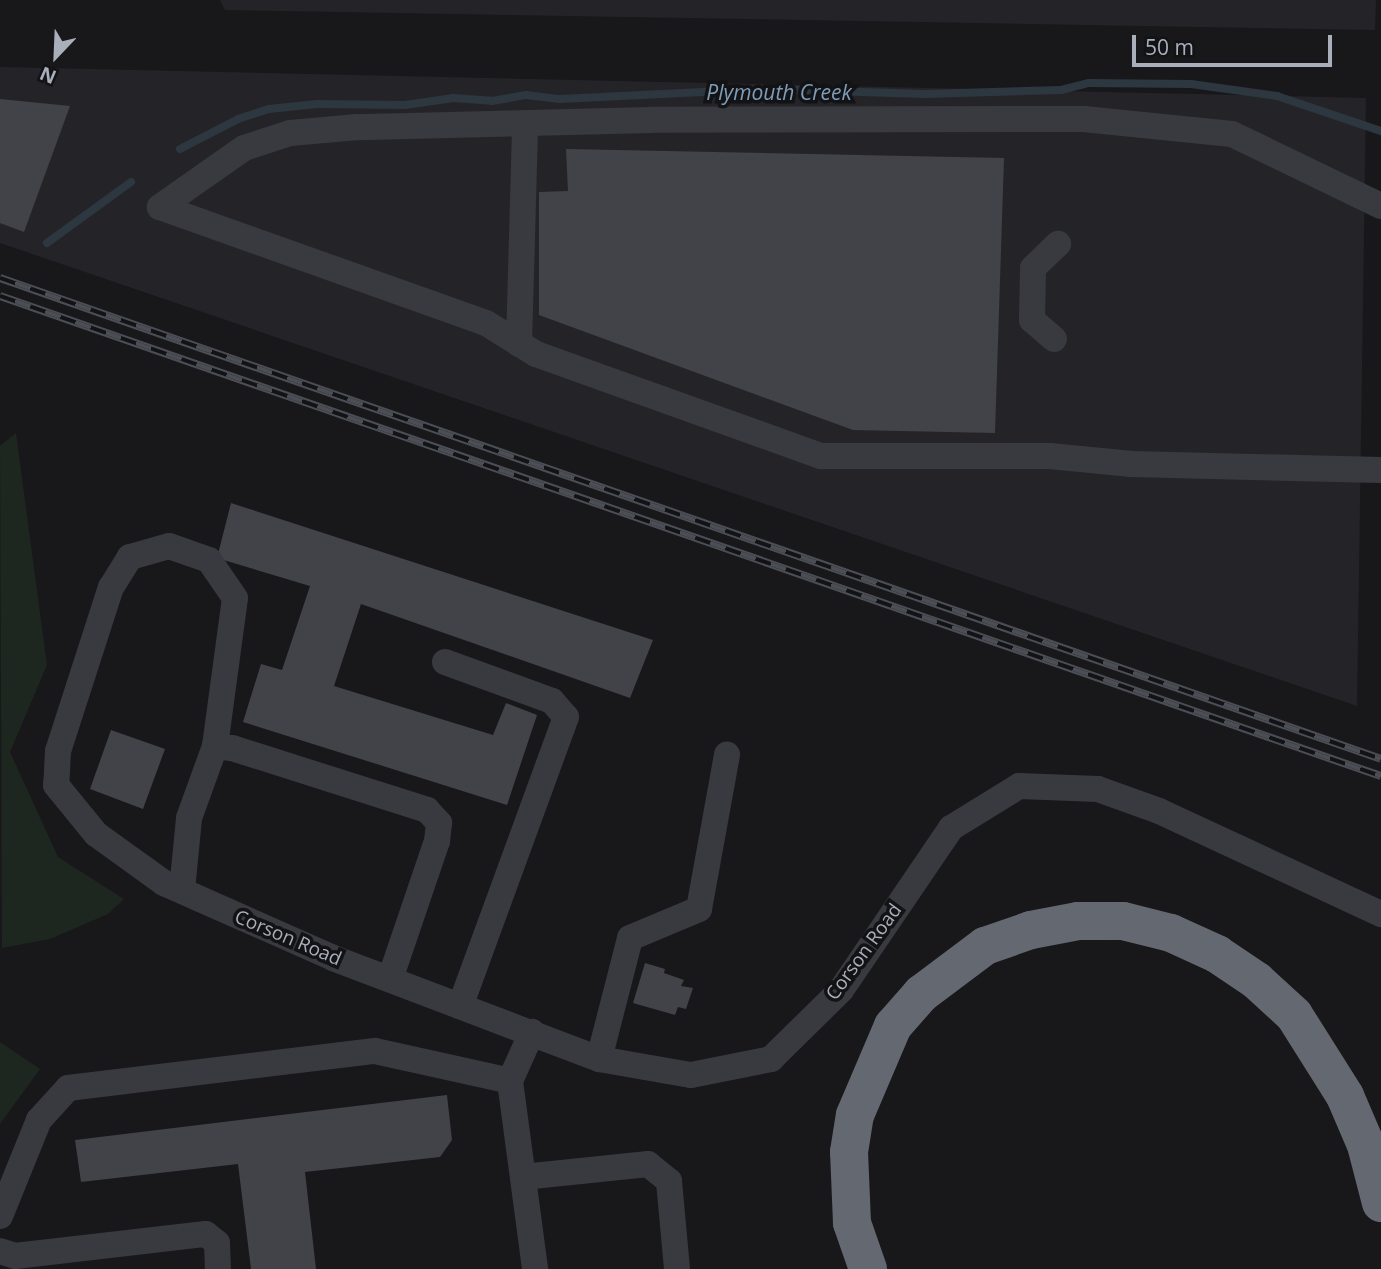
<!DOCTYPE html>
<html>
<head>
<meta charset="utf-8">
<style>
	body { margin:0 }
	#map { position:relative; width:1381px; height:1269px; overflow:hidden; background:#18181b; font-family:"Open Sans",sans-serif }
	div>[style] { position:absolute }
	[style*='--x'] { left:calc(var(--x)*1px); top:calc(var(--y)*1px); width:calc(var(--w)*1px); rotate:calc(var(--a)*1deg) }
	.built>* { inset:0; background:#242428 }
	.green>* { inset:0; background:#1d261f }
	.stream>* { height:8px; margin:-4px; padding:0 4px; transform-origin:4px; border-radius:4px; background:#2d3740 }
	.building>* { inset:0; background:#424348 }
	.minor>* { height:26px; margin:-13px; padding:0 13px; transform-origin:13px; border-radius:13px; background:#393a40 }
	.highway>* { height:38px; margin:-19px; padding:0 19px; transform-origin:19px; border-radius:19px; background:#646871 }
	.rail>* { height:8px; margin-top:-4px; transform-origin:0; background:repeating-linear-gradient(90deg,#131316 0 16px,#4c4e55 0 32px); box-sizing:border-box; border-block:2px solid #4c4e55 }
	span { translate:-50% -50%; white-space:nowrap; text-align:center; line-height:1.15; -webkit-text-stroke:7px #131316; paint-order:stroke }
	.street-label { font-size:19px; color:#a9afbb }
	.water-label { font-size:21px; color:#7e9db8; font-style:italic }
	.north { position:absolute; left:21px; top:21px; width:70px; height:70px; -webkit-text-stroke:5px #131316; paint-order:stroke; rotate:203deg; font-size:19px; font-weight:700; line-height:28px; text-align:center; color:#a9afbb }
	.north::after { content:''; display:block; margin:auto; width:24px; height:32px; background:#a9afbb; clip-path:polygon(50% 0,100% 100%,50% 72%,0 100%) }
	.scale { position:absolute; left:1132px; top:35px; width:200px; height:32px; box-sizing:border-box; border:4px solid #a9afbb; border-top:0; padding-left:9px; font-size:21px; line-height:24px; white-space:nowrap; color:#a9afbb; -webkit-text-stroke:5px #131316; paint-order:stroke }
</style>
</head>
<body>
<div id="map">
	<div class="built">
		<div style="clip-path:polygon(220px 0,1376px 0,1375px 30px,225px 10px)"></div>
		<div style="clip-path:polygon(0 67px,1366px 98px,1357px 706px,0 243px)"></div>
	</div>
	<div class="green">
		<div style="clip-path:polygon(16px 433px,47px 665px,10px 752px,58px 857px,124px 899px,108px 914px,50px 939px,2px 948px,0 446px)"></div>
		<div style="clip-path:polygon(0 1042px,40px 1069px,0 1124px)"></div>
	</div>
	<div class="stream">
		<div style="--x:180;--y:149;--w:65;--a:-27.3"></div>
		<div style="--x:238;--y:119;--w:33;--a:-18"></div>
		<div style="--x:269;--y:109;--w:48;--a:-5.9"></div>
		<div style="--x:317;--y:104;--w:88;--a:0.7"></div>
		<div style="--x:405;--y:105;--w:49;--a:-8.3"></div>
		<div style="--x:453;--y:98;--w:39;--a:4"></div>
		<div style="--x:492;--y:101;--w:35;--a:-10"></div>
		<div style="--x:526;--y:95;--w:34;--a:7"></div>
		<div style="--x:560;--y:99;--w:205;--a:-2.8"></div>
		<div style="--x:765;--y:89;--w:160;--a:1.8"></div>
		<div style="--x:925;--y:94;--w:136;--a:-1.7"></div>
		<div style="--x:1061;--y:90;--w:29;--a:-14"></div>
		<div style="--x:1089;--y:83;--w:102;--a:0.6"></div>
		<div style="--x:1191;--y:84;--w:87;--a:7.9"></div>
		<div style="--x:1277;--y:96;--w:110;--a:18.6"></div>
		<div style="--x:47;--y:243;--w:104;--a:-36"></div>
	</div>
	<div class="building">
		<div style="clip-path:polygon(0 99px,70px 106px,24px 232px,0 223px)"></div>
		<div style="clip-path:polygon(566px 149px,1004px 158px,995px 433px,853px 430px,539px 315px,539px 192px,568px 191px)"></div>
		<div style="clip-path:polygon(231px 503px,653px 640px,630px 698px,361px 604px,334px 686px,493px 735px,506px 703px,537px 715px,507px 805px,243px 722px,261px 664px,282px 670px,310px 586px,217px 558px)"></div>
		<div style="clip-path:polygon(111px 730px,165px 749px,143px 809px,90px 789px)"></div>
		<div style="clip-path:polygon(645px 963px,665px 969px,664px 973px,684px 980px,681px 986px,693px 988px,686px 1009px,678px 1007px,675px 1015px,633px 1003px)"></div>
		<div style="clip-path:polygon(447px 1095px,452px 1140px,440px 1157px,305px 1172px,316px 1269px,251px 1269px,238px 1164px,81px 1182px,75px 1140px)"></div>
	</div>
	<div class="minor">
		<div style="--x:1381;--y:206;--w:165;--a:-154.2"></div>
		<div style="--x:1232;--y:134;--w:149;--a:-174.2"></div>
		<div style="--x:1084;--y:119;--w:434;--a:179.9"></div>
		<div style="--x:650;--y:120;--w:293;--a:178.6"></div>
		<div style="--x:357;--y:127;--w:67;--a:174.9"></div>
		<div style="--x:290;--y:133;--w:48;--a:161.9"></div>
		<div style="--x:244;--y:148;--w:103;--a:144.9"></div>
		<div style="--x:160;--y:207;--w:346;--a:19.6"></div>
		<div style="--x:486;--y:323;--w:59;--a:31.8"></div>
		<div style="--x:536;--y:354;--w:303;--a:19.7"></div>
		<div style="--x:821;--y:456;--w:229;--a:0"></div>
		<div style="--x:1050;--y:456;--w:82;--a:5.6"></div>
		<div style="--x:1132;--y:464;--w:249;--a:1.4"></div>
		<div style="--x:1054;--y:339;--w:29;--a:-139"></div>
		<div style="--x:1032;--y:320;--w:52;--a:-88.9"></div>
		<div style="--x:1033;--y:268;--w:35;--a:-44"></div>
		<div style="--x:519;--y:344;--w:219;--a:-88.4"></div>
		<div style="--x:445;--y:662;--w:114;--a:20"></div>
		<div style="--x:552;--y:701;--w:21;--a:49"></div>
		<div style="--x:566;--y:717;--w:308;--a:110.1"></div>
		<div style="--x:215;--y:746;--w:149;--a:-82.3"></div>
		<div style="--x:235;--y:598;--w:46;--a:-124.4"></div>
		<div style="--x:209;--y:560;--w:42;--a:-160.7"></div>
		<div style="--x:169;--y:546;--w:41;--a:164.2"></div>
		<div style="--x:130;--y:557;--w:36;--a:122"></div>
		<div style="--x:111;--y:587;--w:172;--a:107.9"></div>
		<div style="--x:58;--y:751;--w:34;--a:93"></div>
		<div style="--x:56;--y:785;--w:63;--a:50.8"></div>
		<div style="--x:96;--y:834;--w:84;--a:35.8"></div>
		<div style="--x:164;--y:883;--w:185;--a:23.9"></div>
		<div style="--x:333;--y:958;--w:285;--a:20.8"></div>
		<div style="--x:599;--y:1059;--w:93;--a:9.9"></div>
		<div style="--x:691;--y:1075;--w:82;--a:-11.3"></div>
		<div style="--x:771;--y:1059;--w:98;--a:-44.6"></div>
		<div style="--x:841;--y:990;--w:196;--a:-55.8"></div>
		<div style="--x:951;--y:828;--w:80;--a:-31.7"></div>
		<div style="--x:1019;--y:786;--w:79;--a:2.2"></div>
		<div style="--x:1098;--y:789;--w:65;--a:19.8"></div>
		<div style="--x:1159;--y:811;--w:245;--a:24.9"></div>
		<div style="--x:182;--y:890;--w:72;--a:-84.4"></div>
		<div style="--x:189;--y:818;--w:77;--a:-70.1"></div>
		<div style="--x:215;--y:746;--w:17;--a:7"></div>
		<div style="--x:232;--y:748;--w:205;--a:17.6"></div>
		<div style="--x:427;--y:810;--w:18;--a:47"></div>
		<div style="--x:439;--y:823;--w:18;--a:96"></div>
		<div style="--x:437;--y:841;--w:146;--a:108.8"></div>
		<div style="--x:599;--y:1059;--w:125;--a:-75.6"></div>
		<div style="--x:630;--y:938;--w:75;--a:-22.8"></div>
		<div style="--x:699;--y:909;--w:157;--a:-79.7"></div>
		<div style="--x:510;--y:1081;--w:190;--a:82.4"></div>
		<div style="--x:523;--y:1177;--w:126;--a:-5.9"></div>
		<div style="--x:648;--y:1164;--w:27;--a:39"></div>
		<div style="--x:669;--y:1181;--w:88;--a:84.8"></div>
		<div style="--x:0;--y:1216;--w:104;--a:-67.9"></div>
		<div style="--x:39;--y:1120;--w:43;--a:-47.8"></div>
		<div style="--x:68;--y:1088;--w:309;--a:-6.9"></div>
		<div style="--x:375;--y:1051;--w:138;--a:12.5"></div>
		<div style="--x:510;--y:1081;--w:54;--a:-65.8"></div>
		<div style="--x:0;--y:1251;--w:16;--a:18"></div>
		<div style="--x:15;--y:1256;--w:192;--a:-6.6"></div>
		<div style="--x:206;--y:1234;--w:14;--a:39"></div>
		<div style="--x:217;--y:1243;--w:26;--a:88"></div>
	</div>
	<div class="highway">
		<div style="--x:868;--y:1269;--w:49;--a:-109.2"></div>
		<div style="--x:852;--y:1223;--w:71;--a:-92.4"></div>
		<div style="--x:849;--y:1152;--w:37;--a:-81"></div>
		<div style="--x:855;--y:1115;--w:97;--a:-66.9"></div>
		<div style="--x:893;--y:1026;--w:43;--a:-48.8"></div>
		<div style="--x:921;--y:994;--w:80;--a:-36.9"></div>
		<div style="--x:985;--y:946;--w:49;--a:-19.2"></div>
		<div style="--x:1031;--y:930;--w:48;--a:-10.8"></div>
		<div style="--x:1078;--y:921;--w:45;--a:0"></div>
		<div style="--x:1123;--y:921;--w:49;--a:14"></div>
		<div style="--x:1171;--y:933;--w:51;--a:24.5"></div>
		<div style="--x:1217;--y:954;--w:48;--a:34"></div>
		<div style="--x:1257;--y:981;--w:50;--a:42.6"></div>
		<div style="--x:1294;--y:1015;--w:96;--a:57.8"></div>
		<div style="--x:1345;--y:1096;--w:53;--a:66.8"></div>
		<div style="--x:1366;--y:1145;--w:60;--a:75.5"></div>
	</div>
	<div class="rail">
		<div style="--x:0;--y:278;--w:1462;--a:19.2"></div>
		<div style="--x:0;--y:296;--w:1462;--a:19.17"></div>
	</div>
	<div class="street-label">
		<span style="left:288px;top:938px;rotate:23deg">Corson Road</span>
		<span style="left:864px;top:952px;rotate:-54deg">Corson Road</span>
	</div>
	<div class="water-label">
		<span style="left:779px;top:92px">Plymouth Creek</span>
	</div>
	<div class="north">N</div>
	<div class="scale">50 m</div>
</div>
</body>
</html>
